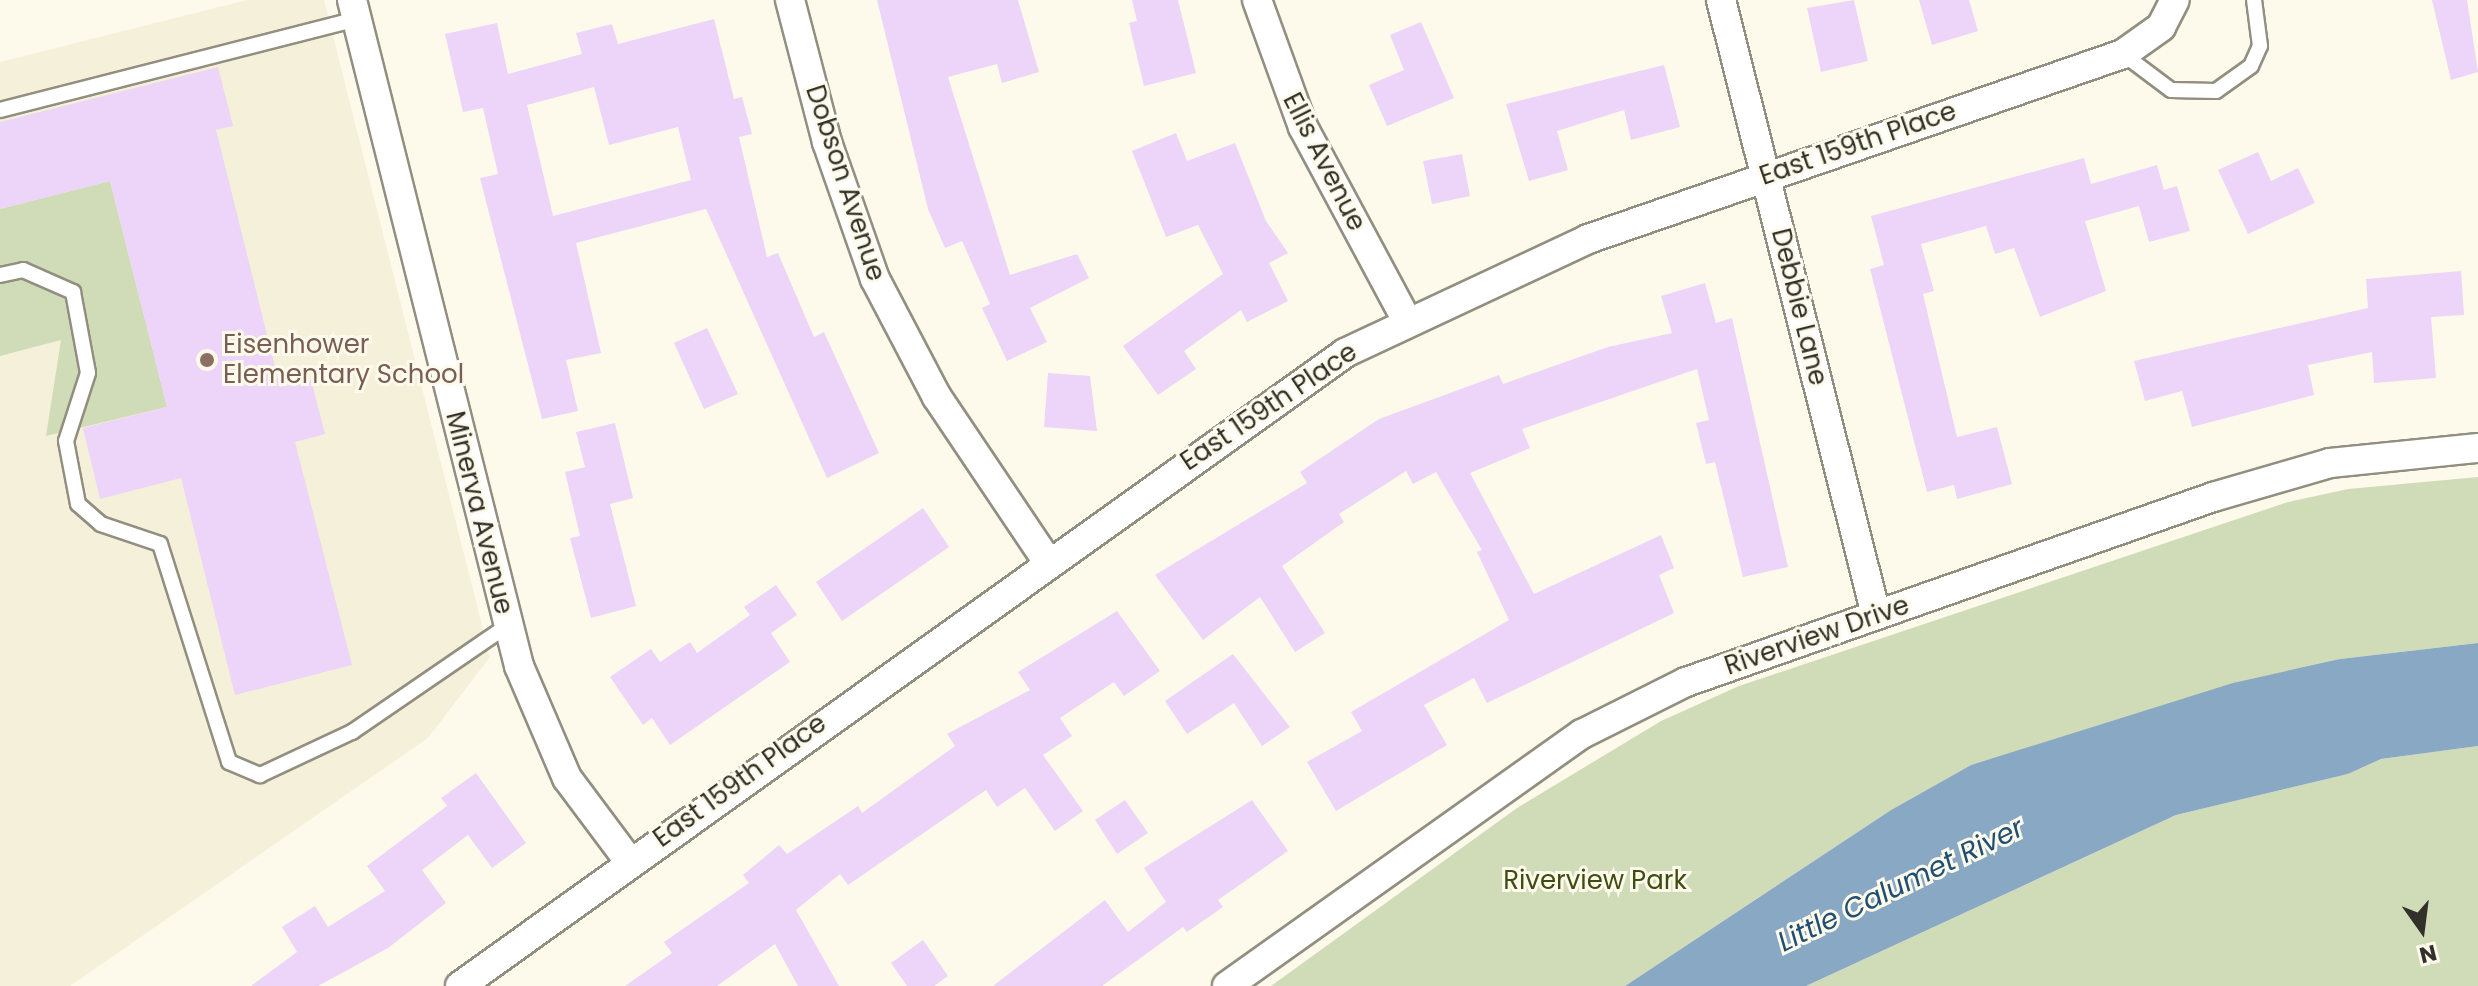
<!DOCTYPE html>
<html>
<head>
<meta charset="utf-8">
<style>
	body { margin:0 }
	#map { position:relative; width:2478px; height:986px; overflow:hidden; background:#fefaeb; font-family:Poppins,sans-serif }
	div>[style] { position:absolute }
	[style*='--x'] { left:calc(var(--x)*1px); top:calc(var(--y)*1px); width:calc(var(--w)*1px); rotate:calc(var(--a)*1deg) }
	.built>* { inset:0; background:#f5f0d9 }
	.green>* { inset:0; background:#d0dcb8 }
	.water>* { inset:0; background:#89a8c4 }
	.building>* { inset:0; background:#ecd5f8 }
	.roads { filter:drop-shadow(2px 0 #928f80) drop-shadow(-2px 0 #928f80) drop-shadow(0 2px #928f80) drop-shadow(0 -2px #928f80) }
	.service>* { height:14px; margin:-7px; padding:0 7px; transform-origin:7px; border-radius:7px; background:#fff }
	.minor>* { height:28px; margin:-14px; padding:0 14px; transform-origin:14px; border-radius:14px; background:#fff }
	.dots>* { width:22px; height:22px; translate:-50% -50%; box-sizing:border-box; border:4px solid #fefaeb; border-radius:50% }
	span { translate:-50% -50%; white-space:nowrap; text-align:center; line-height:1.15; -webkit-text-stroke:6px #fefaeb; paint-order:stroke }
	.street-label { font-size:26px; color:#31302a }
	.education-label { font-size:26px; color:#785e54 }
	.left { translate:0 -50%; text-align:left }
	.park-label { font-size:26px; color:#3e4d12 }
	.water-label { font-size:28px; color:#204f76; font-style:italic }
	.north { position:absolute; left:2382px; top:890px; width:80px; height:80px; -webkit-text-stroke:6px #fefaeb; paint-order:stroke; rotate:166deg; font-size:22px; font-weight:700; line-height:32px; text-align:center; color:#31302a }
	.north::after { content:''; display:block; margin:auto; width:28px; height:36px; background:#31302a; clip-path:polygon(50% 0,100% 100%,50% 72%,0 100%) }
</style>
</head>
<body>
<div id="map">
	<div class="built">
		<div style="clip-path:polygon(247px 0,324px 0,490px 657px,428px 738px,70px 986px,0 986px,0 62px)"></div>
	</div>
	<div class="green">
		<div style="clip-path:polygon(110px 181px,167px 407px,46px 436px,61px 340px,0 356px,0 209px)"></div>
		<div style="clip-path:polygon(2478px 477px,2478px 643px,2340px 659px,1971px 765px,1891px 810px,1625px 986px,1271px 986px,1517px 808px,1661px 721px,1739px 686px,2288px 502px,2348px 489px)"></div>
		<div style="clip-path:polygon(2478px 746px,2478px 986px,1806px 986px,2176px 815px,2348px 774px,2381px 759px)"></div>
	</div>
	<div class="water">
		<div style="clip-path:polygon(2478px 643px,2478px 746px,2381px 759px,2348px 774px,2176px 815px,1806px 986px,1625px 986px,1891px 810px,1971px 765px,2233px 683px,2340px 659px)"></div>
	</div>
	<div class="building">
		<div style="clip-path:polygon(877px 0,1018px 0,1039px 72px,1002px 83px,997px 64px,948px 77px,1010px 275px,1077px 254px,1089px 278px,1030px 308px,1047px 342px,1007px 361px,982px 308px,990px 304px,962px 241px,945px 248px,928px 209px)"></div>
		<div style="clip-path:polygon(1132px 0,1178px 0,1196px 73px,1144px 86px,1129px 23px,1137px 21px)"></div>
		<div style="clip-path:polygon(1854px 0,1868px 61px,1821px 72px,1807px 8px)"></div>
		<div style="clip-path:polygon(1919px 0,1969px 0,1978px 31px,1932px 45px)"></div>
		<div style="clip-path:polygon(2432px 0,2467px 0,2478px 72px,2451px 80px)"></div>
		<div style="clip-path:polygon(evenodd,714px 19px,734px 99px,742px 97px,752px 134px,739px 137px,767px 257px,778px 253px,814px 337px,824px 332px,879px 453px,827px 478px,706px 209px,576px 243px,601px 353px,566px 360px,578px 411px,542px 419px,480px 178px,498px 174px,483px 108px,463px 112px,445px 34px,497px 23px,508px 74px,582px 54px,576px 33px,612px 24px,618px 44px,714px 19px,594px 87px,609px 145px,678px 127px,691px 180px,553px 216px,527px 105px,594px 87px)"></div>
		<div style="clip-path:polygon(1421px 22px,1454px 98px,1387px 126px,1369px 85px,1404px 70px,1390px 35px)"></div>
		<div style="clip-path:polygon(1664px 65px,1680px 127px,1631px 140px,1624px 110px,1557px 131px,1568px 170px,1529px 181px,1506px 104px)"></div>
		<div style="clip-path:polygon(218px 67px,233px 126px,216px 130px,280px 387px,311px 380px,325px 434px,295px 442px,352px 665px,235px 695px,181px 478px,100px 499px,83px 428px,167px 407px,110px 181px,0 209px,0 122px)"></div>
		<div style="clip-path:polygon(1176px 133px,1187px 161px,1235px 143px,1266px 221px,1288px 253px,1269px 263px,1288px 301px,1247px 322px,1241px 310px,1184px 351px,1196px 369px,1158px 395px,1123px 346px,1223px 274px,1198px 225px,1166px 237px,1132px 151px)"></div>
		<div style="clip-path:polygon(2258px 152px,2271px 181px,2298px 168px,2315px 203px,2248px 234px,2218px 170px)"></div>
		<div style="clip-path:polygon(1462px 154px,1470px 196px,1432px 204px,1423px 161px)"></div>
		<div style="clip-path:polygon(2084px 158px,2091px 184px,2157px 165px,2164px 190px,2177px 186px,2190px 231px,2149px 242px,2139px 206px,2085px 221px,2106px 291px,2040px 317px,2014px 248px,1995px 254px,1986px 226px,1921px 244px,1934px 291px,1923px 294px,1957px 437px,1997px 427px,2012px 484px,1957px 499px,1954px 485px,1927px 492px,1870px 269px,1884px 265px,1871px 216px)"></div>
		<div style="clip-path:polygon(2461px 271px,2464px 315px,2431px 317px,2436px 378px,2374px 383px,2372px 352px,2308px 365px,2314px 395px,2192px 427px,2182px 391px,2145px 401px,2134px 361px,2368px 308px,2366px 279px)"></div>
		<div style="clip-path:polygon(1705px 283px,1716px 323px,1732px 318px,1788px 567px,1743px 577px,1715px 462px,1706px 464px,1696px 423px,1709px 420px,1697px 369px,1522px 429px,1530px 448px,1470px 473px,1534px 594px,1661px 535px,1674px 568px,1659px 575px,1674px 613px,1487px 703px,1474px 678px,1424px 705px,1447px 745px,1336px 811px,1307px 762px,1362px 731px,1351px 712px,1509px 620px,1477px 552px,1482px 550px,1436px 472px,1413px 484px,1406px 471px,1339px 514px,1344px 522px,1282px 566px,1325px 633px,1295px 652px,1260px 597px,1203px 640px,1155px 575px,1307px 483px,1300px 472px,1379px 419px,1499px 375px,1503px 384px,1608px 347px,1672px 333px,1661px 296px)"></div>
		<div style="clip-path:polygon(707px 328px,738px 394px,704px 409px,674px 343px)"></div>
		<div style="clip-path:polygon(1048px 373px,1090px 376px,1097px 431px,1044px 427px)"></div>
		<div style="clip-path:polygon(615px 423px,633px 498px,610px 504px,636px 606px,591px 618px,570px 538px,580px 536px,565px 472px,585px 467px,576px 432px)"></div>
		<div style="clip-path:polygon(923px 508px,949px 547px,842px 621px,816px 582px)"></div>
		<div style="clip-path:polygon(776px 585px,797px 615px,771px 633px,790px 662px,670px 745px,652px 718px,643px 725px,610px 677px,651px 649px,660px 662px,690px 642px,697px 653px,750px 615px,744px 607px)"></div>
		<div style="clip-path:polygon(1117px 611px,1160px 671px,1124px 696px,1114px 682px,1060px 718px,1072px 736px,1043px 755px,1083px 811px,1055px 831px,1025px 788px,997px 807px,986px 790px,848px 885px,840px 874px,796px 910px,839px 986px,798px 986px,775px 944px,717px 986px,625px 986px,672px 953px,664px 942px,749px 883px,743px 875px,779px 845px,787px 854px,858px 806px,862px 813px,955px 746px,947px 734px,1030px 690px,1018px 672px)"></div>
		<div style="clip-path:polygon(1233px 654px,1290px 727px,1262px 746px,1234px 703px,1187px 734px,1165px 701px)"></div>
		<div style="clip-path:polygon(476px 773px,526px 843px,492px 868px,468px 835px,422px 870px,446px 903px,388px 948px,318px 986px,251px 986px,297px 952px,282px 927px,315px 906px,328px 927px,385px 891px,367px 866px,447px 806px,441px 798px)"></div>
		<div style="clip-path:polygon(1125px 800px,1148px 833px,1117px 854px,1095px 820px)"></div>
		<div style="clip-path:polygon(1252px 800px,1288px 851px,1218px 900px,1223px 907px,1187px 932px,1183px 927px,1102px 986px,993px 986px,1105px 900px,1128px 932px,1166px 902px,1144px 868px)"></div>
		<div style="clip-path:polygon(923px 940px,948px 976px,934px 986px,907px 986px,891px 963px)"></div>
	</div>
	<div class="roads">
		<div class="service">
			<div style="--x:2123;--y:54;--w:60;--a:36.9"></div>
			<div style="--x:2171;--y:90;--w:45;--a:1.3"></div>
			<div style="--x:2216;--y:91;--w:43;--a:-35.5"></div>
			<div style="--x:2251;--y:66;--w:22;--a:-66"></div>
			<div style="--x:2260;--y:46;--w:46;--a:-97.4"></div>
			<div style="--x:0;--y:110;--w:367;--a:-14.3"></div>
			<div style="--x:0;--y:275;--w:24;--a:-12"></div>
			<div style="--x:23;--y:270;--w:55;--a:23.7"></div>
			<div style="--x:73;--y:292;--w:82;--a:79.5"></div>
			<div style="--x:88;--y:373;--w:71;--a:107.9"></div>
			<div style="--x:66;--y:441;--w:64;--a:79.2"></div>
			<div style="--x:78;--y:504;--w:30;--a:41"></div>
			<div style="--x:101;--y:524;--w:62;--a:18.7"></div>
			<div style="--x:160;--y:544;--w:229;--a:72.4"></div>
			<div style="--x:229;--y:762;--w:34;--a:23"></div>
			<div style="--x:260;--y:775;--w:102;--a:-25.1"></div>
			<div style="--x:352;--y:732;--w:188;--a:-34.4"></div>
		</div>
		<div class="minor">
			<div style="--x:352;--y:0;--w:687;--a:75.92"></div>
			<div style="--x:519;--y:666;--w:122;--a:66.8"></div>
			<div style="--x:567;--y:778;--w:104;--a:53.2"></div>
			<div style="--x:790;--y:0;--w:147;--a:75.4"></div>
			<div style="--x:827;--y:142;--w:145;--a:70.7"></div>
			<div style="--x:875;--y:279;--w:133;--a:62.3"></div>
			<div style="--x:937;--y:397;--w:197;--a:56.1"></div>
			<div style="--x:1257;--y:0;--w:135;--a:70.1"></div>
			<div style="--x:1303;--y:127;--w:218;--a:61.8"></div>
			<div style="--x:1721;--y:0;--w:634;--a:75.85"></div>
			<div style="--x:460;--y:986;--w:1088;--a:-35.57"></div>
			<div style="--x:1345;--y:353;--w:268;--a:-25.1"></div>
			<div style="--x:1588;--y:239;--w:566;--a:-19.08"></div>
			<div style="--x:2123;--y:54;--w:47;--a:-35.4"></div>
			<div style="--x:2161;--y:27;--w:30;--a:-63"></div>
			<div style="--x:1227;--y:986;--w:435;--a:-35.4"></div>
			<div style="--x:1582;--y:734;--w:116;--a:-26.6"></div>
			<div style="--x:1686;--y:682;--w:559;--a:-19.34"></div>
			<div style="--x:2213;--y:497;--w:122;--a:-16.2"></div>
			<div style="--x:2330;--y:463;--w:149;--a:-5.8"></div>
		</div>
	</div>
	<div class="dots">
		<div style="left:207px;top:360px;background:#8d6e63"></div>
	</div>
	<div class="street-label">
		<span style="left:1858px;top:144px;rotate:-19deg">East 159th Place</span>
		<span style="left:1324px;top:162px;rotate:63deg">Ellis Avenue</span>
		<span style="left:845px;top:183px;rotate:72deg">Dobson Avenue</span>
		<span style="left:1799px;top:307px;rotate:76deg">Debbie Lane</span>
		<span style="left:1269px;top:407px;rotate:-34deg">East 159th Place</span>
		<span style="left:479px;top:513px;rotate:76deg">Minerva Avenue</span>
		<span style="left:1817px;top:636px;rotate:-19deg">Riverview Drive</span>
		<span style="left:740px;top:781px;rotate:-36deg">East 159th Place</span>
	</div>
	<div class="education-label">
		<span class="left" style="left:223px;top:360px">Eisenhower<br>Elementary School</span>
	</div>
	<div class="park-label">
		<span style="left:1595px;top:881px">Riverview Park</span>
	</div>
	<div class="water-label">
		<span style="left:1901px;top:885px;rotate:-26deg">Little Calumet River</span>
	</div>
	<div class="north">N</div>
</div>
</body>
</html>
